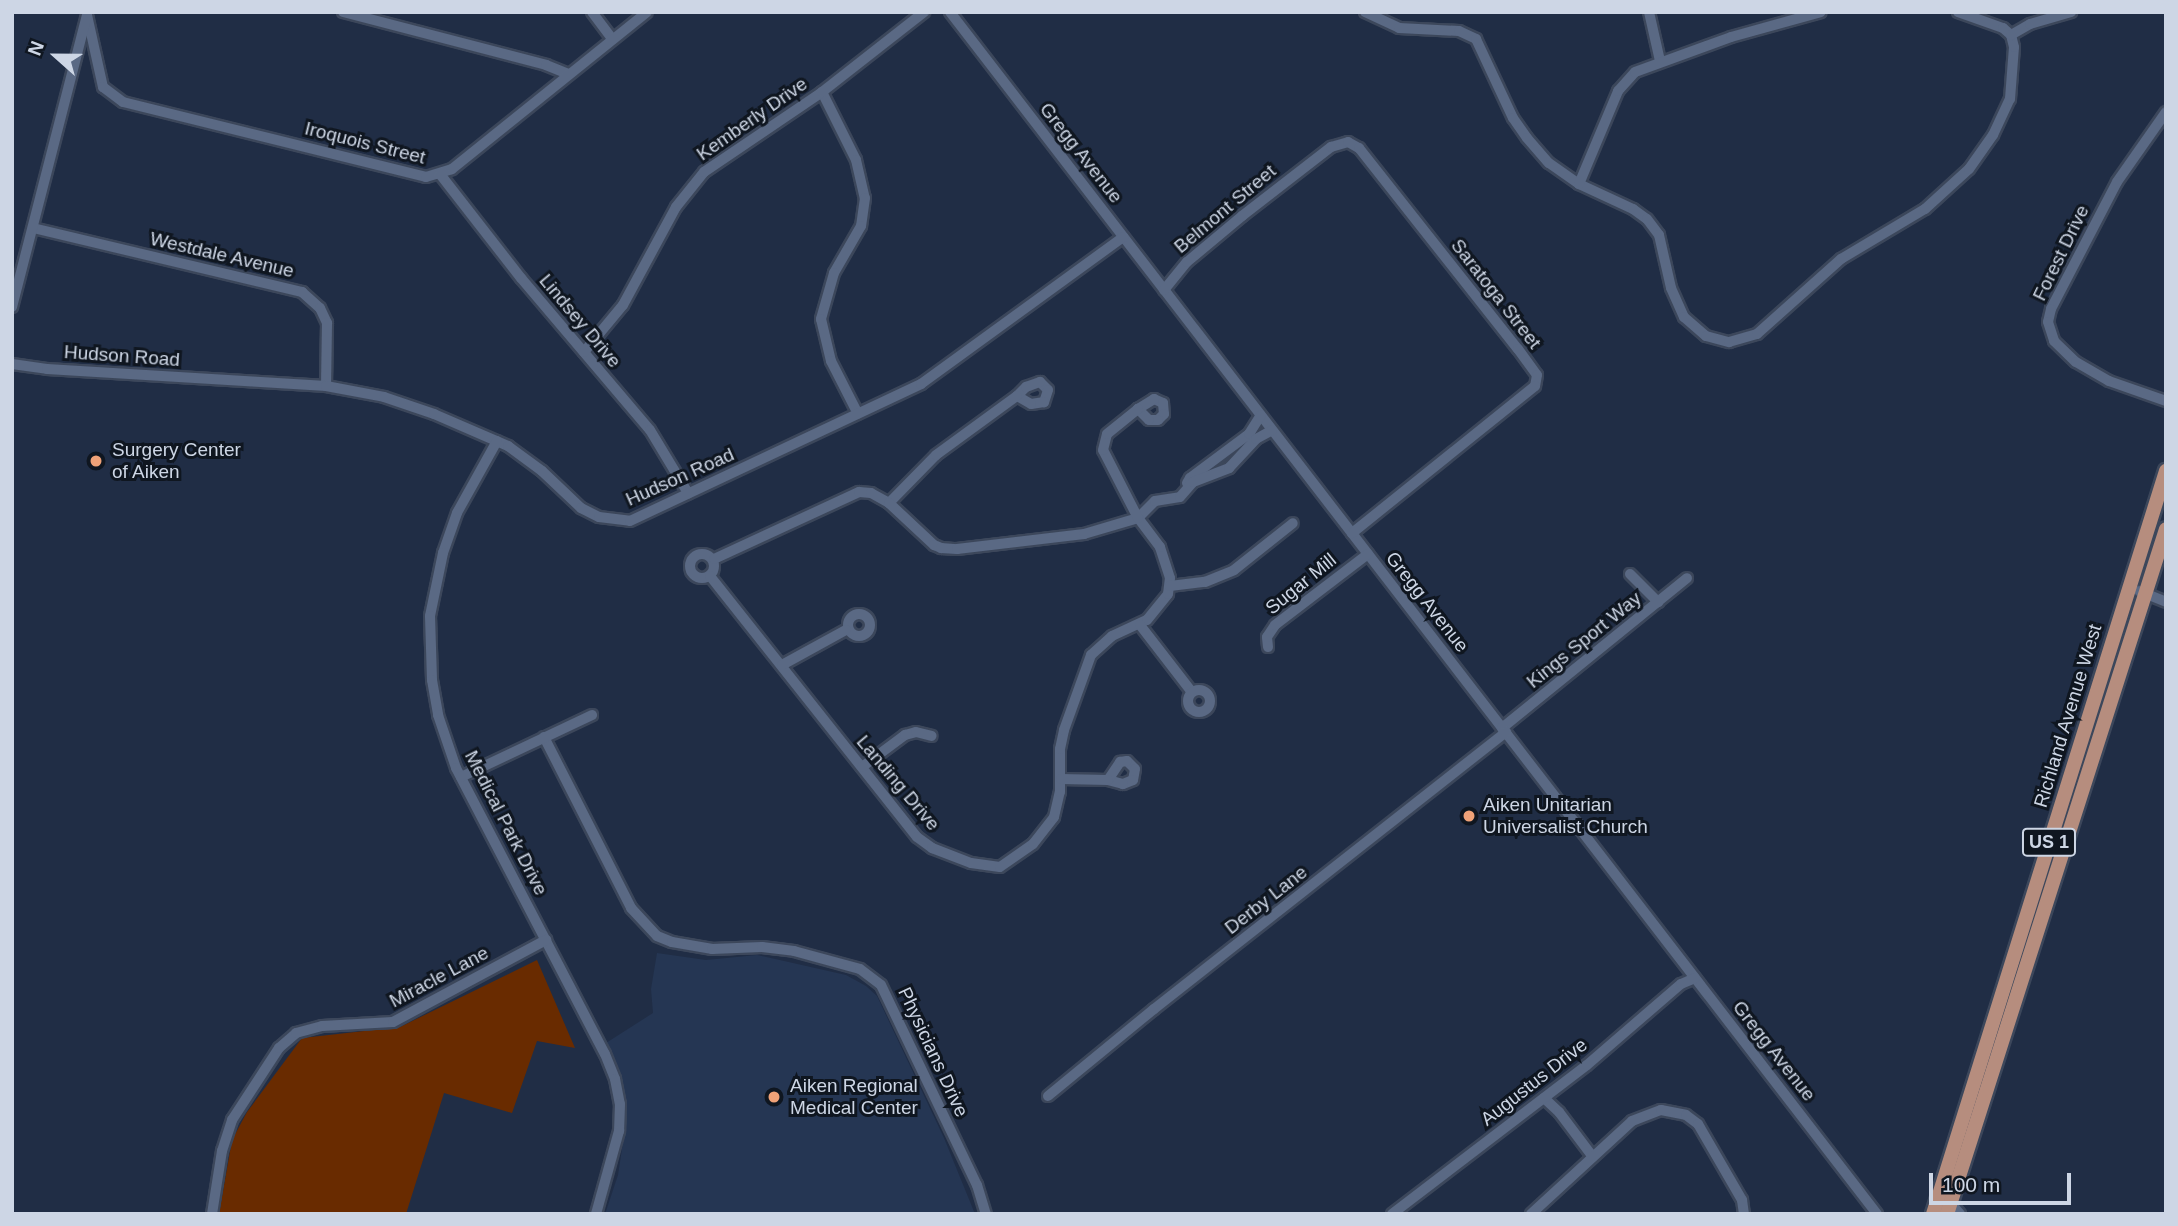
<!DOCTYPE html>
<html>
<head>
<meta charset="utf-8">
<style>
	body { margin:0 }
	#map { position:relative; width:2178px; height:1226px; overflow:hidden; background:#202d45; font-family:Helvetica,sans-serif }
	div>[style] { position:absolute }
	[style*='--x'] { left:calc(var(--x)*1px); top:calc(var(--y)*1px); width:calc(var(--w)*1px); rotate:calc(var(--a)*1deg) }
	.built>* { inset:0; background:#253653 }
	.green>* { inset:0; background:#692b00 }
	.roads { filter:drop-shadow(2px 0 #3c475b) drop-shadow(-2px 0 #3c475b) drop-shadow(0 2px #3c475b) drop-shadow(0 -2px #3c475b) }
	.minor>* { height:10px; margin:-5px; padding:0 5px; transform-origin:5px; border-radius:5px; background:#5a6984 }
	.minor>.ring { margin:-5px; padding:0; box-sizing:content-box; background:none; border:10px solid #5a6984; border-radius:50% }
	.major>* { height:14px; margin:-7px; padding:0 7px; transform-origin:7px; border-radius:7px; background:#b68d7e }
	.dots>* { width:19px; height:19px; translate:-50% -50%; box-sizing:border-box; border:4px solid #0f1620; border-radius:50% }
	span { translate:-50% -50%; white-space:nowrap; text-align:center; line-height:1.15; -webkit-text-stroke:6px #0f1620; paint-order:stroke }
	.shield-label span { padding:2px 5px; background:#0f1620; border:2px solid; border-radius:5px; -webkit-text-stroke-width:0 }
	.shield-label { font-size:18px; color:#cdd6e5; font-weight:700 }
	.street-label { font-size:19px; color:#cdd6e5 }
	.poi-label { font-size:19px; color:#cdd6e5 }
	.left { translate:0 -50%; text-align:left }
	.frame { position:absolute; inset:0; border:14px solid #cdd6e5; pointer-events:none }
	.north { position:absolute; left:21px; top:21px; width:70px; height:70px; -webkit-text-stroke:5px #0f1620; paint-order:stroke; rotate:291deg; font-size:19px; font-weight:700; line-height:28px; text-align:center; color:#cdd6e5 }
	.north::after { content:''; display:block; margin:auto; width:24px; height:32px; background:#cdd6e5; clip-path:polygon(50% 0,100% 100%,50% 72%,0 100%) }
	.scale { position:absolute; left:1929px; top:1173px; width:142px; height:32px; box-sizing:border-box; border:4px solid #cdd6e5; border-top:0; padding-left:9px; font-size:21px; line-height:24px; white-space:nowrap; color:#cdd6e5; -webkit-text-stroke:5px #0f1620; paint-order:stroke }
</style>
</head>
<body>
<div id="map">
	<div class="built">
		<div style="clip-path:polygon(657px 953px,706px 960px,757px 955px,846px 975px,866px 986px,877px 996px,944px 1138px,975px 1214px,605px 1214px,618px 1175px,627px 1116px,621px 1078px,606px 1043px,653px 1013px,651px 989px)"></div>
	</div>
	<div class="green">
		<div style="clip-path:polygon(537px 960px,575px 1048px,537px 1041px,512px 1113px,444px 1093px,406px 1214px,219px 1214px,232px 1140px,247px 1112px,302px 1038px,400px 1027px)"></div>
	</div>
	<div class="roads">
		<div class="minor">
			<div style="--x:343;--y:12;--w:210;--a:14.6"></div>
			<div style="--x:546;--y:65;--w:24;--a:22"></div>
			<div style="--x:592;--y:12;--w:34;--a:53"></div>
			<div style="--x:950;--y:12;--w:1518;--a:52.36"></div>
			<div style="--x:1365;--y:12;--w:38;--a:25"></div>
			<div style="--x:1399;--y:28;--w:60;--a:2.9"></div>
			<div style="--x:1459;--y:31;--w:19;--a:25"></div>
			<div style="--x:1476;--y:39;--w:87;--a:64.9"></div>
			<div style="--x:1513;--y:118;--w:24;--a:55"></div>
			<div style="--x:1527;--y:138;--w:33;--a:49"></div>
			<div style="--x:1549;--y:163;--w:37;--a:35"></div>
			<div style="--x:1579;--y:184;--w:60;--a:24.8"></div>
			<div style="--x:1633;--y:209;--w:17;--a:36"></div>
			<div style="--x:1647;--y:219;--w:20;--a:53"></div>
			<div style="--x:1659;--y:235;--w:54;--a:77.2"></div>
			<div style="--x:1671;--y:288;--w:32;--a:66"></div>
			<div style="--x:1684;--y:317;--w:29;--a:41"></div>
			<div style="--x:1706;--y:336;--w:24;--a:15"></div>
			<div style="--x:1729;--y:342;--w:29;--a:-16"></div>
			<div style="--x:1757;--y:334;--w:113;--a:-41.8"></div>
			<div style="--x:1841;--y:259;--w:98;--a:-30.8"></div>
			<div style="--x:1925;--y:209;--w:59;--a:-42.3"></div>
			<div style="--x:1969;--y:169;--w:42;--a:-54.8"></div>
			<div style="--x:1993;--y:135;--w:40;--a:-65"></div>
			<div style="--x:2010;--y:99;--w:52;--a:-85.6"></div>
			<div style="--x:2014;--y:47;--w:12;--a:-104"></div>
			<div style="--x:1649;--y:12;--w:50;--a:77.3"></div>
			<div style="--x:1958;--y:12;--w:48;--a:19.6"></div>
			<div style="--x:2003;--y:28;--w:11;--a:41"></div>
			<div style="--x:87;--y:15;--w:74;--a:77.5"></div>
			<div style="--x:103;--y:87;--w:25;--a:37"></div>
			<div style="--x:123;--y:102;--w:312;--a:13.9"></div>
			<div style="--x:426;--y:177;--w:27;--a:-17"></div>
			<div style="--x:452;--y:169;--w:250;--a:-38.8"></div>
			<div style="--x:2011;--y:35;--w:22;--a:-30"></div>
			<div style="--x:2030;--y:24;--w:43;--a:-16.3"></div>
			<div style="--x:822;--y:92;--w:76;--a:63.4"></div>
			<div style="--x:856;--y:160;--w:39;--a:77"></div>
			<div style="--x:865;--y:198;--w:28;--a:98"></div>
			<div style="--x:861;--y:226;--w:54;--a:119.9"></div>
			<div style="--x:834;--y:273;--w:48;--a:105.8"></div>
			<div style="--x:821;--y:319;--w:43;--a:76.6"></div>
			<div style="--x:831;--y:361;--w:59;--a:63"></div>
			<div style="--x:2166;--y:112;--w:85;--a:125"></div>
			<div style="--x:2117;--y:182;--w:143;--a:117.5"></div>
			<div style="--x:2051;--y:309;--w:13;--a:103"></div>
			<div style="--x:2048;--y:322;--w:20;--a:72"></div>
			<div style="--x:2054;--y:341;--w:30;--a:44"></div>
			<div style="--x:2076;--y:362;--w:38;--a:30"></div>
			<div style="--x:2109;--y:381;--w:60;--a:19.3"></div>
			<div style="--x:440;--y:174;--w:132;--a:52.1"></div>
			<div style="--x:521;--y:278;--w:199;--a:49.7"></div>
			<div style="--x:650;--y:430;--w:74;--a:58.9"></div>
			<div style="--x:1579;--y:184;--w:101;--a:-67.2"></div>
			<div style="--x:1618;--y:91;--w:25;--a:-48"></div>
			<div style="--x:1635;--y:72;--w:102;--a:-20"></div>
			<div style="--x:1731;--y:37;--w:93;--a:-15.5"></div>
			<div style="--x:33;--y:228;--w:277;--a:13.4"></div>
			<div style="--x:302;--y:292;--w:24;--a:42"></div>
			<div style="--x:320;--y:308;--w:17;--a:65"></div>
			<div style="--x:327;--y:323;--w:63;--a:90.9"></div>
			<div style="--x:1164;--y:290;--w:36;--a:-51"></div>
			<div style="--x:1187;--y:262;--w:72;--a:-39.9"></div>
			<div style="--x:1242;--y:216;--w:113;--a:-37.8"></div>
			<div style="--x:1331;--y:147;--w:18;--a:-16"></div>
			<div style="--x:1348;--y:142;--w:13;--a:29"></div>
			<div style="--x:1359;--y:148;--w:256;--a:51.7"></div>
			<div style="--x:1518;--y:349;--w:32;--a:54"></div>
			<div style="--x:1537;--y:375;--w:11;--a:100"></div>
			<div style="--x:1535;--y:386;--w:235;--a:141.2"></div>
			<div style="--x:12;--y:307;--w:302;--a:-75.6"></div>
			<div style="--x:584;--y:352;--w:61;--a:-50.3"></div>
			<div style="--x:623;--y:305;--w:111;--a:-61.6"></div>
			<div style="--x:676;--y:207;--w:45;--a:-51.3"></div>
			<div style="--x:704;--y:172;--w:143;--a:-34.1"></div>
			<div style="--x:822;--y:92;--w:130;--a:-38.1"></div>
			<div style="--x:12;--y:364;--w:35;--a:8"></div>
			<div style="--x:47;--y:369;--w:280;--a:3.5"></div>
			<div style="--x:326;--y:386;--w:59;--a:10.7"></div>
			<div style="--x:384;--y:397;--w:53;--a:18.8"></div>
			<div style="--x:434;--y:414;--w:81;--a:23.4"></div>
			<div style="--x:508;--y:446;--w:42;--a:36.3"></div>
			<div style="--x:542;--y:471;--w:54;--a:43.5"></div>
			<div style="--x:581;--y:508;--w:20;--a:27"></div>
			<div style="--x:599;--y:517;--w:31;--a:7"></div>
			<div style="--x:630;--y:521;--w:322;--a:-25.2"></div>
			<div style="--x:921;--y:384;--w:250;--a:-36"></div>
			<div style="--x:1040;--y:382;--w:11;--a:45"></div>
			<div style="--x:1048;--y:390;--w:13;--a:108"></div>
			<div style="--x:1044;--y:402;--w:13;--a:171"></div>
			<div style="--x:1031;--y:404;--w:16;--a:-150"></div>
			<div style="--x:1017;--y:396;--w:13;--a:-45"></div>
			<div style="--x:1026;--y:387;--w:15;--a:-20"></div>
			<div style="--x:1154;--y:399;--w:10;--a:24"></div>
			<div style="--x:1163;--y:403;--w:11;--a:85"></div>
			<div style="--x:1164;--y:414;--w:8;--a:135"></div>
			<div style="--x:1158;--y:420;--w:9;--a:180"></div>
			<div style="--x:1149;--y:420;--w:16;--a:-135"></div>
			<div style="--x:1138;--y:409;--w:19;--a:-32"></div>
			<div style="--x:497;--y:441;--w:82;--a:119.1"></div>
			<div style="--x:457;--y:513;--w:42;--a:109.3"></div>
			<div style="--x:443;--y:553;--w:64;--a:101.7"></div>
			<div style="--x:430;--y:616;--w:64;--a:88.2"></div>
			<div style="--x:432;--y:680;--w:36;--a:80"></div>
			<div style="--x:438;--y:715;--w:56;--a:71.2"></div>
			<div style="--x:456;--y:768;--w:322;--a:62.5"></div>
			<div style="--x:605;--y:1054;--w:27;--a:68"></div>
			<div style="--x:615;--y:1079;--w:25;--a:79"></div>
			<div style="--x:620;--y:1104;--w:27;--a:92"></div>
			<div style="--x:619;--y:1131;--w:86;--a:105.5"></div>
			<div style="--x:1187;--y:483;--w:6;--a:-59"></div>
			<div style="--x:1190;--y:478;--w:74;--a:-36.7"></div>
			<div style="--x:1249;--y:434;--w:22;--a:-58"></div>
			<div style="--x:889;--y:503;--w:67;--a:-45.6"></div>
			<div style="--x:936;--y:455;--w:100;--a:-36.1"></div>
			<div class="ring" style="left:690px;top:554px;width:14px;height:14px"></div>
			<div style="--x:714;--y:559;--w:160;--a:-24.8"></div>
			<div style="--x:859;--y:492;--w:12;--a:5"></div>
			<div style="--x:871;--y:493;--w:21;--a:29"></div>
			<div style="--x:889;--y:503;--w:62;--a:43"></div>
			<div style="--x:934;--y:545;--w:8;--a:23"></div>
			<div style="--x:941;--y:548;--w:16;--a:4"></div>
			<div style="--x:957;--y:549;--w:128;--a:-6.7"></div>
			<div style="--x:1084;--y:534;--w:56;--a:-16.5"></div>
			<div style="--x:1138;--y:518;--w:24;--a:-45"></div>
			<div style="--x:1155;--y:501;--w:25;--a:-9"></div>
			<div style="--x:1180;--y:497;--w:20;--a:-49"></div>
			<div style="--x:1193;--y:482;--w:39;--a:-21"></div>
			<div style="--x:1229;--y:468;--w:40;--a:-47"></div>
			<div style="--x:1256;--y:439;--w:18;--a:-29"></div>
			<div style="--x:1630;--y:574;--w:40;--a:45"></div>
			<div style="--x:710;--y:576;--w:333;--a:51.6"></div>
			<div style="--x:917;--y:837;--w:19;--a:36"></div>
			<div style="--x:932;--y:848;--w:42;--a:21"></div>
			<div style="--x:971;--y:863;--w:29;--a:8"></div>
			<div style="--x:1000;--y:867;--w:40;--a:-34.9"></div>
			<div style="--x:1033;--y:844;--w:34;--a:-52"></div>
			<div style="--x:1054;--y:817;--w:26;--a:-77"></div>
			<div style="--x:1060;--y:792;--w:43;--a:-90"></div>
			<div style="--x:1060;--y:749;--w:19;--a:-78"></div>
			<div style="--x:1064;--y:730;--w:80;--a:-70.2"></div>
			<div style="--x:1091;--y:655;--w:28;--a:-42"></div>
			<div style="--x:1112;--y:636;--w:38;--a:-25"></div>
			<div style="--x:1147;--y:620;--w:33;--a:-51"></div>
			<div style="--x:1168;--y:594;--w:16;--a:-83"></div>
			<div style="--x:1170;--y:578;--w:33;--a:-108"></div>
			<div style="--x:1160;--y:547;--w:36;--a:-127"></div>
			<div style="--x:1138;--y:518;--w:76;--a:-117.2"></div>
			<div style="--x:1103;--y:450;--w:16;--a:-76"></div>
			<div style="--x:1107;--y:434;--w:40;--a:-39"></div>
			<div style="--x:1170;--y:586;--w:35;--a:-7"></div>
			<div style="--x:1205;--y:582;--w:31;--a:-22"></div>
			<div style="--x:1234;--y:570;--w:75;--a:-38.5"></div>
			<div style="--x:2139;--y:591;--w:29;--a:22"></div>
			<div class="ring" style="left:848px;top:614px;width:12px;height:12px"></div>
			<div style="--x:1140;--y:625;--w:83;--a:52.3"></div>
			<div style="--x:1268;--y:647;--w:10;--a:-96"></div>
			<div style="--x:1267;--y:637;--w:14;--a:-56"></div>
			<div style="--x:1275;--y:625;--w:117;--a:-37.4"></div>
			<div style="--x:782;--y:665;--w:73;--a:-28.7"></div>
			<div class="ring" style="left:1188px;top:690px;width:12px;height:12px"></div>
			<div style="--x:1502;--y:728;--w:238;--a:-39"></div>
			<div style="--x:544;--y:737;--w:192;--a:63"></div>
			<div style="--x:631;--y:908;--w:38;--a:47"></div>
			<div style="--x:657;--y:936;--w:16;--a:22"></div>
			<div style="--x:672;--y:942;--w:41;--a:9.9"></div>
			<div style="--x:712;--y:949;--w:50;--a:-2.3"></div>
			<div style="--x:762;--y:947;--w:32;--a:7"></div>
			<div style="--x:794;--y:951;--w:68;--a:15.3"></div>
			<div style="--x:860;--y:969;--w:26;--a:37"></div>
			<div style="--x:881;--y:985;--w:222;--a:64.4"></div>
			<div style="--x:977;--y:1185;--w:30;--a:73"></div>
			<div style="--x:1127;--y:761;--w:11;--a:45"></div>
			<div style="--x:1135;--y:769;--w:11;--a:100"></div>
			<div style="--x:1133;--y:780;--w:11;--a:158"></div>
			<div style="--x:1123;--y:784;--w:16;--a:-165"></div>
			<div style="--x:1108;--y:780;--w:22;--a:-56"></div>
			<div style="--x:1120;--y:762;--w:7;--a:-8"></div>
			<div style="--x:862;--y:767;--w:54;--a:-36.7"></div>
			<div style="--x:905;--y:735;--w:11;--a:-15"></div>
			<div style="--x:916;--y:732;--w:16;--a:14"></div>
			<div style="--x:461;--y:777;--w:145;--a:-25.3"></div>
			<div style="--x:1061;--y:779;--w:47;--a:1.2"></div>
			<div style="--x:1048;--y:1096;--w:137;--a:-39.4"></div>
			<div style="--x:1154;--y:1009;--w:448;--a:-38.2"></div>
			<div style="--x:1544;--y:1098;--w:21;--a:43"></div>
			<div style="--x:1559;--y:1112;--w:56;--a:52.9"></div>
			<div style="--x:1947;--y:1199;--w:20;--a:49"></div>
			<div style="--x:212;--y:1214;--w:64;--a:-81"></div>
			<div style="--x:222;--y:1151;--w:33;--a:-72"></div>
			<div style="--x:232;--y:1120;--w:86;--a:-56.9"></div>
			<div style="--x:279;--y:1048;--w:23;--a:-41"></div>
			<div style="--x:296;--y:1033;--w:27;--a:-15"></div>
			<div style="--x:322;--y:1026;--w:71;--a:-3.2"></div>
			<div style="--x:393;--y:1022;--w:174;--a:-28.2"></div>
			<div style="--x:1392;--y:1214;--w:245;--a:-37.4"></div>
			<div style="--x:1587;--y:1065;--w:124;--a:-40.8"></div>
			<div style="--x:1681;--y:984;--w:15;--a:-23"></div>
			<div style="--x:1531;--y:1214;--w:137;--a:-42.6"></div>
			<div style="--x:1632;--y:1121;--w:31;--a:-21"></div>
			<div style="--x:1661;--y:1110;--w:25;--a:11"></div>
			<div style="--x:1686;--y:1115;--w:15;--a:37"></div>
			<div style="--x:1698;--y:1124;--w:88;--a:59.9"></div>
			<div style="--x:1742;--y:1200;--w:14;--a:82"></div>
		</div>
		<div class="major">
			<div style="--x:1933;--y:1214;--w:779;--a:-72.59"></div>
			<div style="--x:1947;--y:1214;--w:719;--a:-72.27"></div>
		</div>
	</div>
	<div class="dots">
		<div style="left:96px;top:461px;background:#f0a278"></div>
		<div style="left:1469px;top:816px;background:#f0a278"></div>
		<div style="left:774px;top:1097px;background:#f0a278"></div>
	</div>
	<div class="shield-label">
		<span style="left:2049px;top:842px">US 1</span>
	</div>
	<div class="street-label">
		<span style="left:752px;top:119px;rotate:-35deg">Kemberly Drive</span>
		<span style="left:365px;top:143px;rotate:14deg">Iroquois Street</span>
		<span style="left:1081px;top:153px;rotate:52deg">Gregg Avenue</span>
		<span style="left:1225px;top:209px;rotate:-40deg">Belmont Street</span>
		<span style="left:2061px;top:253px;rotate:-64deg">Forest Drive</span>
		<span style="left:222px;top:255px;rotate:13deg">Westdale Avenue</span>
		<span style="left:1496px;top:294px;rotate:52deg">Saratoga Street</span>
		<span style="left:580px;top:321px;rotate:50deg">Lindsey Drive</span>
		<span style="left:122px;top:356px;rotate:4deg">Hudson Road</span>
		<span style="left:680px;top:477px;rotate:-24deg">Hudson Road</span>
		<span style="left:1301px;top:584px;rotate:-39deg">Sugar Mill</span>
		<span style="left:1427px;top:602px;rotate:52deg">Gregg Avenue</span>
		<span style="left:1584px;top:640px;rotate:-39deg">Kings Sport Way</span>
		<span style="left:2068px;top:716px;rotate:-73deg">Richland Avenue West</span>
		<span style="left:898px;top:783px;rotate:50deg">Landing Drive</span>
		<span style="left:506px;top:823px;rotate:63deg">Medical Park Drive</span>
		<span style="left:1266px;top:900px;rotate:-38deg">Derby Lane</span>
		<span style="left:439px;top:977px;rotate:-28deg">Miracle Lane</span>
		<span style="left:1774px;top:1051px;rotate:52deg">Gregg Avenue</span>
		<span style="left:933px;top:1052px;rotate:65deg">Physicians Drive</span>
		<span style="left:1534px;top:1082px;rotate:-38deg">Augustus Drive</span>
	</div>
	<div class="poi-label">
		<span class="left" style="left:112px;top:461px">Surgery Center<br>of Aiken</span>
		<span class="left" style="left:1483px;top:816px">Aiken Unitarian<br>Universalist Church</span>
		<span class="left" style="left:790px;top:1097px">Aiken Regional<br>Medical Center</span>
	</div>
	<div class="frame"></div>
	<div class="north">N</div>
	<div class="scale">100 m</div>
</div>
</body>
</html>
